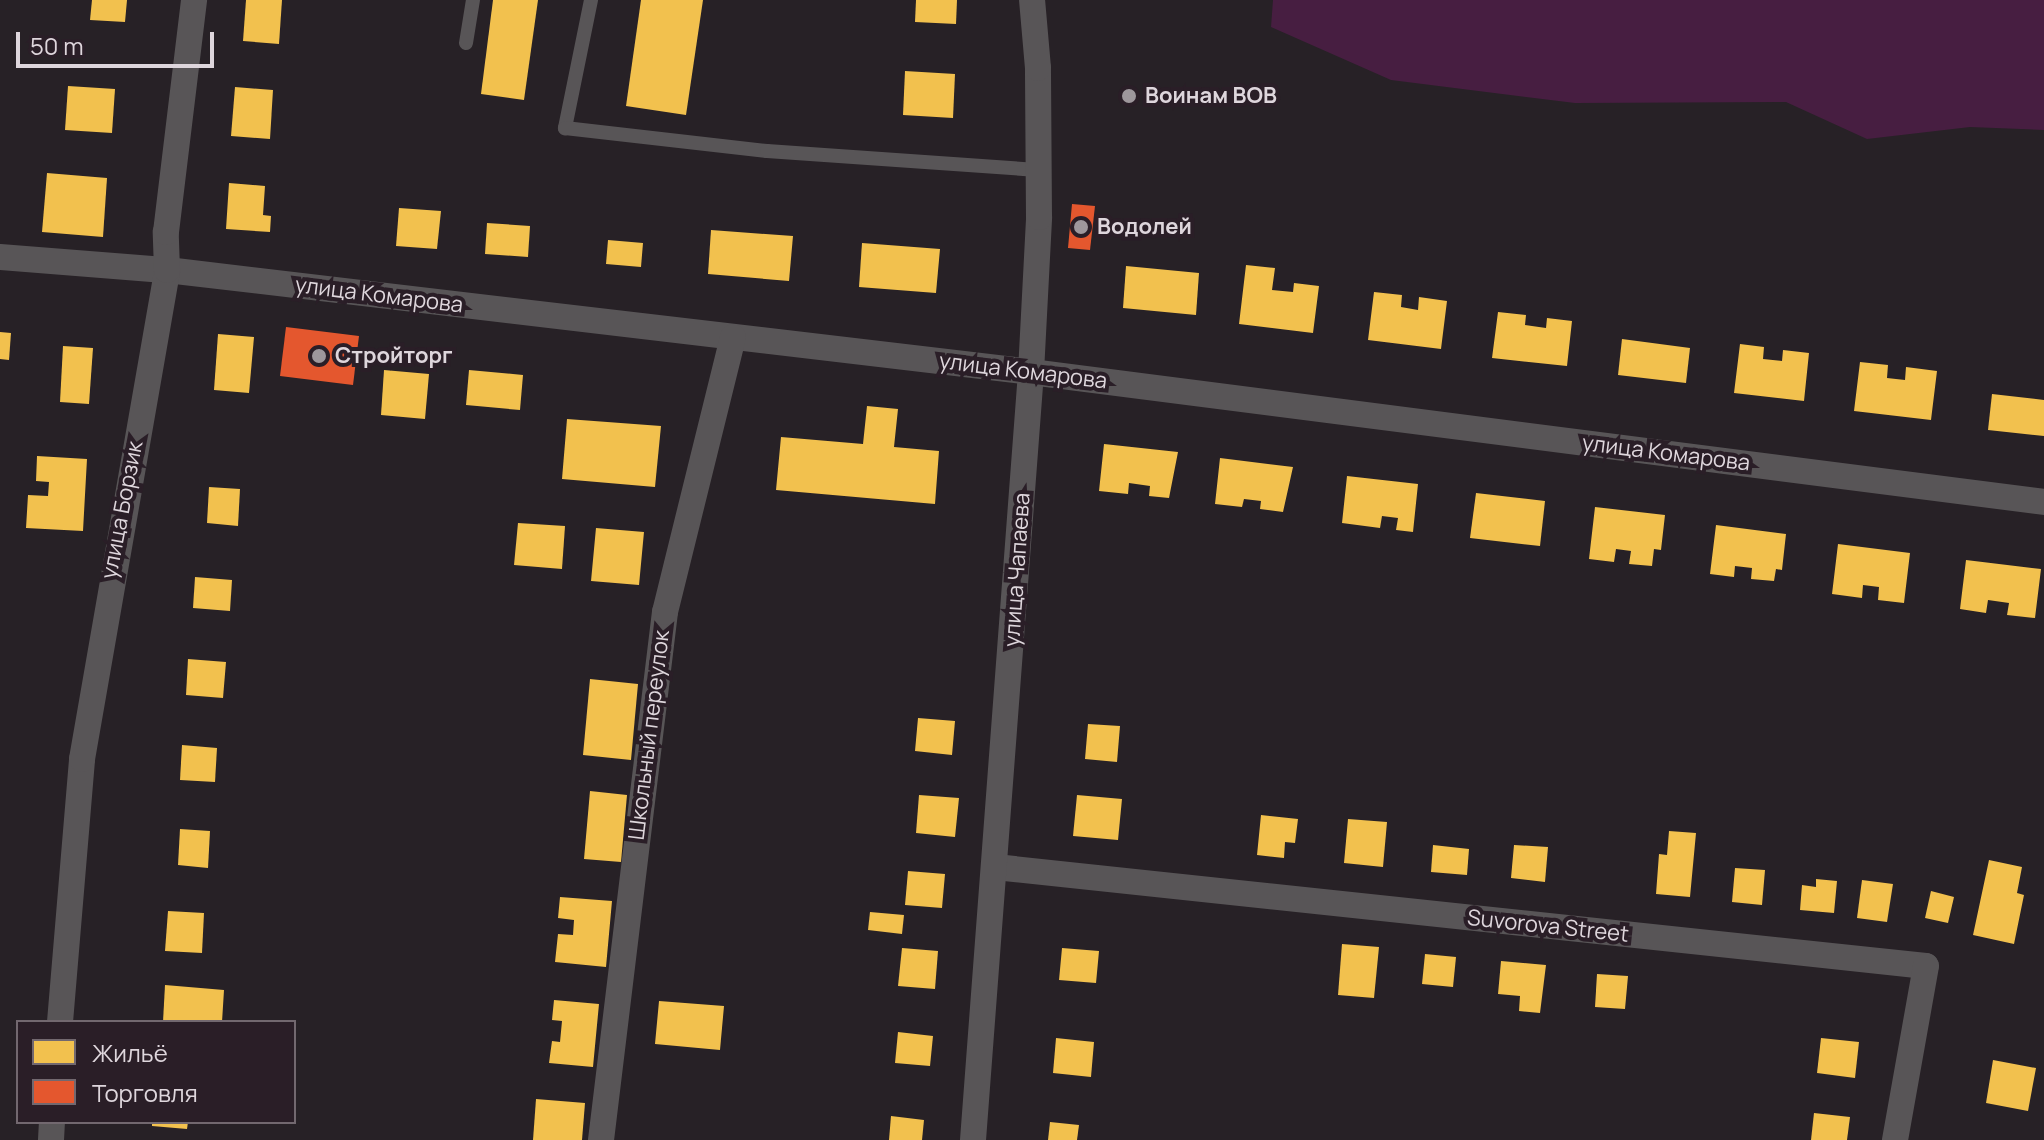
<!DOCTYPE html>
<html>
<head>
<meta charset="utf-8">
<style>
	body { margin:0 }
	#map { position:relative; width:2044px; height:1140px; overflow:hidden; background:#272126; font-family:Manrope,sans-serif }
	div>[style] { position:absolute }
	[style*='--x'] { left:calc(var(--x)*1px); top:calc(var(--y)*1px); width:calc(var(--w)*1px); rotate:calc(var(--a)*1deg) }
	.green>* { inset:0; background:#471e41 }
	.homes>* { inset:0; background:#f2c14e }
	.shops>* { inset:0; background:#e4572e }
	.lane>* { height:14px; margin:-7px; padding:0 7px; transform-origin:7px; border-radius:7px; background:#585557 }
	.street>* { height:26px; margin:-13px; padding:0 13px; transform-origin:13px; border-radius:13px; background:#585557 }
	.dots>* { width:22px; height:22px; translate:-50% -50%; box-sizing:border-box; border:4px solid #2a1e27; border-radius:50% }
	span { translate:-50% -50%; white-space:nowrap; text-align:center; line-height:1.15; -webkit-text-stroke:8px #2a1e27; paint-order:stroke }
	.poi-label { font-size:22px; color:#ded6dc; font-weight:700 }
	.left { translate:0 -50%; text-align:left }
	.street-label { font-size:22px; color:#ded6dc }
	.legend { position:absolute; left:16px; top:1020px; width:280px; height:104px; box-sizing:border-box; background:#2a1e27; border:2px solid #72686f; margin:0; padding:10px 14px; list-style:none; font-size:24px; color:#ded6dc }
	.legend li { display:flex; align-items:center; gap:16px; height:40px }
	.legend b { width:40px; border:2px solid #72686f }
	.scale { position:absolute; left:16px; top:32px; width:198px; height:36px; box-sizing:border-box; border:4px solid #ded6dc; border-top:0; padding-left:10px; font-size:24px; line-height:28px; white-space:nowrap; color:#ded6dc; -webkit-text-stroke:6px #2a1e27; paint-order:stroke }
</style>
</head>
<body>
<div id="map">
	<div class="green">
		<div style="clip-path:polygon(1273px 0,2044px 0,2044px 130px,1970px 127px,1867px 139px,1786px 102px,1575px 103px,1391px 80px,1271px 27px)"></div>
	</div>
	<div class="homes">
		<div style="clip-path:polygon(92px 0,127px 0,125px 22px,90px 20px)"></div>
		<div style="clip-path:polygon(246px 0,282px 0,279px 44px,243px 41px)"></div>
		<div style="clip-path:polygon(493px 0,538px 0,524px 100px,481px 94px)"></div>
		<div style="clip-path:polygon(641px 0,703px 0,686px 115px,626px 106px)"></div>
		<div style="clip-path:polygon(916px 0,957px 0,956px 24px,915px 22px)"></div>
		<div style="clip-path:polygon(905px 71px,955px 74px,953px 118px,903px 115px)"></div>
		<div style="clip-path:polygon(68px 86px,115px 89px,112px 133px,65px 130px)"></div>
		<div style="clip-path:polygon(235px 87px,273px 90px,270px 139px,231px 136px)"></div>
		<div style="clip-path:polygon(47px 173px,107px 178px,103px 237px,42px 232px)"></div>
		<div style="clip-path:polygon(229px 183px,265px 186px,263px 215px,271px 216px,270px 232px,226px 229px)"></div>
		<div style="clip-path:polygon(399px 208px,441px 211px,437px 249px,396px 246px)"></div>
		<div style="clip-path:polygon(487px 223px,530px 226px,528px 257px,485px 254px)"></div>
		<div style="clip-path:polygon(711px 230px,793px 236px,789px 281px,708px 274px)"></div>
		<div style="clip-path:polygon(608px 240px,643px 243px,641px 267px,606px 264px)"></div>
		<div style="clip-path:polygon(862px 243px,940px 249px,936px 293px,859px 287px)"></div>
		<div style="clip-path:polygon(1246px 265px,1275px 268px,1272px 290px,1293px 292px,1294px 283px,1319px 286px,1313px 333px,1239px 324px)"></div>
		<div style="clip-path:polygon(1126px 266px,1199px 273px,1196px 315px,1123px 308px)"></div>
		<div style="clip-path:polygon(1374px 292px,1402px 295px,1401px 307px,1418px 310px,1419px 297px,1447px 301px,1441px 349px,1368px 340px)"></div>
		<div style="clip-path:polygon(1498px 312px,1526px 315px,1525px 325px,1546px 328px,1547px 318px,1572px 321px,1567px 366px,1492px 358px)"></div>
		<div style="clip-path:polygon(0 332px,11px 333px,9px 360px,0 359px)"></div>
		<div style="clip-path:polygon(218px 334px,254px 337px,249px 393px,214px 390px)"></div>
		<div style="clip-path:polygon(1622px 339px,1690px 348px,1686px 383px,1618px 375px)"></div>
		<div style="clip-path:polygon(1740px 344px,1764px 347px,1763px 359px,1782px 361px,1783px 350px,1809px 353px,1804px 401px,1734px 393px)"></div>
		<div style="clip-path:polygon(63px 346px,93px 348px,89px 404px,60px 402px)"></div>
		<div style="clip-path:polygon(1860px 362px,1888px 365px,1887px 378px,1905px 380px,1906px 367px,1937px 371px,1931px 420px,1854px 411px)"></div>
		<div style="clip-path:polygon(384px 370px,429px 374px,425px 419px,381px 415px)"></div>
		<div style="clip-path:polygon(469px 370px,523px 375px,520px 410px,466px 405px)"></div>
		<div style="clip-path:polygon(1992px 394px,2044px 400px,2044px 436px,1988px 430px)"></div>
		<div style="clip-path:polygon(867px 406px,898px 409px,894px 447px,939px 451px,935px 504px,776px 490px,781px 437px,863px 444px)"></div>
		<div style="clip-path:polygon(567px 419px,661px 426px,655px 487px,562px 479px)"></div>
		<div style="clip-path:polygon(1104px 444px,1178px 452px,1169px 498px,1149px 496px,1150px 486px,1129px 483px,1128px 494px,1099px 491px)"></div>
		<div style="clip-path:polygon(37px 456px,87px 459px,83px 531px,26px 528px,28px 495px,48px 496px,49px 482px,36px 481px)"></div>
		<div style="clip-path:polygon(1220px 458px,1293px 467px,1283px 512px,1260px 509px,1261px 501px,1244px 499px,1242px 507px,1215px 504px)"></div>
		<div style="clip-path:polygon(1347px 476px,1418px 484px,1413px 532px,1396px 530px,1398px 518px,1382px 516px,1380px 528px,1342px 523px)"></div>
		<div style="clip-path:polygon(209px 487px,240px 489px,238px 526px,207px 523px)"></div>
		<div style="clip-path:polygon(1476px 493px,1545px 501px,1540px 546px,1470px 538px)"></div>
		<div style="clip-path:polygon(1595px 507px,1665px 515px,1661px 550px,1654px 549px,1652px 566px,1629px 564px,1631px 551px,1616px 549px,1614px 562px,1589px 559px)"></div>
		<div style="clip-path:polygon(518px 523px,565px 526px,562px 569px,514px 565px)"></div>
		<div style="clip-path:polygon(1716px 525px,1786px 534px,1782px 570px,1776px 569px,1774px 581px,1751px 579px,1752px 568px,1735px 566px,1734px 577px,1710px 574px)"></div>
		<div style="clip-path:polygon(596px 528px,644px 532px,639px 585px,591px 581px)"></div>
		<div style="clip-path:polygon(1838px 544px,1910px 553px,1904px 603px,1878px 600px,1879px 587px,1863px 585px,1862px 598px,1832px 594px)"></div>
		<div style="clip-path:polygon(1966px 560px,2041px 569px,2035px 618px,2007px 615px,2009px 603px,1988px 600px,1986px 613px,1960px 609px)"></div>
		<div style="clip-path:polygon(195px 577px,232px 580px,230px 611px,193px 608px)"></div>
		<div style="clip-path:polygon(188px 659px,226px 662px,223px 698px,186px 695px)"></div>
		<div style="clip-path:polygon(590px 679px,638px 684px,631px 760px,583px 755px)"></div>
		<div style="clip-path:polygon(918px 718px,955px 721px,952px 755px,915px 751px)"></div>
		<div style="clip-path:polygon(1088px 724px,1120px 726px,1117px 762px,1085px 759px)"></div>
		<div style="clip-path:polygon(182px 745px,217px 748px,215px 782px,180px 780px)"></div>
		<div style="clip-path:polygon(590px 791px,627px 795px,621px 862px,584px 859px)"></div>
		<div style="clip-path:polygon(919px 795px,959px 798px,955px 837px,916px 833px)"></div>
		<div style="clip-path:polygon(1077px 795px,1122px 799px,1118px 840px,1073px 836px)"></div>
		<div style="clip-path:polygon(1261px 815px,1298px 819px,1295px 843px,1285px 842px,1284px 858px,1257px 855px)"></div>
		<div style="clip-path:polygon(1348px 819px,1387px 822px,1383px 867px,1344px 863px)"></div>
		<div style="clip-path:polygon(180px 829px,210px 831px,208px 868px,178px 865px)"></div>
		<div style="clip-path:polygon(1669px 831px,1696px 833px,1690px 897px,1656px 894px,1659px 854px,1667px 855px)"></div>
		<div style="clip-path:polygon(1433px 845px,1469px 849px,1467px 875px,1431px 872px)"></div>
		<div style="clip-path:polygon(1514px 845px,1548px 847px,1545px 882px,1511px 878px)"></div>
		<div style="clip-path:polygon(1989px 860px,2022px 867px,2017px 893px,2024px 895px,2014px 944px,1973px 935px)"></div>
		<div style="clip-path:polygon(1735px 868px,1765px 870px,1762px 905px,1732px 902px)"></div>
		<div style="clip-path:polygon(908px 871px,945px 874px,942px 908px,905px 905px)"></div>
		<div style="clip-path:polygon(1816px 879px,1837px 881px,1834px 913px,1800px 910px,1802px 885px,1816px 887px)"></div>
		<div style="clip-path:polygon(1862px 880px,1893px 884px,1887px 922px,1857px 918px)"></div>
		<div style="clip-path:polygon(1931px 891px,1954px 897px,1948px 923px,1925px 918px)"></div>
		<div style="clip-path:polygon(560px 897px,612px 901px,606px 967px,555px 962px,558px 934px,573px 935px,574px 920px,558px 918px)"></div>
		<div style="clip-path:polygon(168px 911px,204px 913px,202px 953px,165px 951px)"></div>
		<div style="clip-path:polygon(870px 912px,904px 915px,902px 934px,868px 930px)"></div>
		<div style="clip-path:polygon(1342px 944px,1379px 947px,1374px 998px,1338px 995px)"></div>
		<div style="clip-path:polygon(902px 948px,938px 951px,935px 989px,898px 986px)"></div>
		<div style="clip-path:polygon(1062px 948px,1099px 951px,1096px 983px,1059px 980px)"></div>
		<div style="clip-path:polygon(1425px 954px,1456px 957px,1453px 987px,1422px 984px)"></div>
		<div style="clip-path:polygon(1501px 961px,1546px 965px,1540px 1013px,1519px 1011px,1520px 996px,1498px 994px)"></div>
		<div style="clip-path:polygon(1597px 974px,1628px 976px,1625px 1009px,1595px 1007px)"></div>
		<div style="clip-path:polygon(165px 985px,224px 990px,222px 1022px,163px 1022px)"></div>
		<div style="clip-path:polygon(554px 1000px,599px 1004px,593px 1067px,549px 1063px,552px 1041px,560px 1042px,562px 1021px,552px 1020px)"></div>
		<div style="clip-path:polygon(659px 1001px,724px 1006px,720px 1050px,655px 1044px)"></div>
		<div style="clip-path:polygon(898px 1032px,933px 1036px,930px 1066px,895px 1063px)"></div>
		<div style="clip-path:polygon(1056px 1038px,1094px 1042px,1091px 1077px,1053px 1073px)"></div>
		<div style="clip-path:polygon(1821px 1038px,1859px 1042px,1855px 1078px,1817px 1073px)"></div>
		<div style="clip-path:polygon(1993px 1060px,2036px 1068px,2028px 1111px,1986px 1103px)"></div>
		<div style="clip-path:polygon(536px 1099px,585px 1103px,582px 1140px,533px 1140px)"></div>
		<div style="clip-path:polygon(1814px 1113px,1850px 1117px,1847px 1140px,1811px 1140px)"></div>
		<div style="clip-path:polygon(891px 1116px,924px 1120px,922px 1140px,889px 1140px)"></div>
		<div style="clip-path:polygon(152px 1122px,188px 1122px,187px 1129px,152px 1126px)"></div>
		<div style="clip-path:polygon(1050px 1122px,1079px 1125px,1077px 1140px,1048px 1140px)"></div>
	</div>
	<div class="shops">
		<div style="clip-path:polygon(1072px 204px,1095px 206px,1090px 250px,1068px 248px)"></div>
		<div style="clip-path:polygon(286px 327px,359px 336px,353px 385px,280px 376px)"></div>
	</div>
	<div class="lane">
		<div style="--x:591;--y:0;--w:131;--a:101.5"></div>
		<div style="--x:565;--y:128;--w:203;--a:6.5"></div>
		<div style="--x:767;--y:151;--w:271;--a:4"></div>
		<div style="--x:466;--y:43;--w:44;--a:-80.8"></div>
	</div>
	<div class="street">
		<div style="--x:0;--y:257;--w:168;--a:4.5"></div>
		<div style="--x:167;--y:270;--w:870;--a:6.73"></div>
		<div style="--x:1031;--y:372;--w:1021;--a:7.31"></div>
		<div style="--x:995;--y:867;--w:936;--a:6.07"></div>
		<div style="--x:1926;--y:966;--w:177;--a:100.1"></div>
		<div style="--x:60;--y:1022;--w:264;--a:-85.2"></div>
		<div style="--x:82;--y:759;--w:496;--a:-80.1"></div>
		<div style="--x:167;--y:270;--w:38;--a:-92"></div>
		<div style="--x:166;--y:232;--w:234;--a:-83.1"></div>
		<div style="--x:51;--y:1140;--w:18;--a:-87"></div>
		<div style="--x:601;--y:1140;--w:532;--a:-83.09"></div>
		<div style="--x:665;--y:612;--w:283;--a:-76.1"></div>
		<div style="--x:973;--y:1140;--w:770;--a:-85.68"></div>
		<div style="--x:1031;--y:372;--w:155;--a:-87"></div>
		<div style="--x:1039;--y:217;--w:149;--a:-90.4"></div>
		<div style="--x:1038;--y:68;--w:68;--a:-95"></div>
	</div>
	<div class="dots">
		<div style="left:1129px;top:96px;background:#9e979c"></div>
		<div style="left:1081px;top:227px;background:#9e979c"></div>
		<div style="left:319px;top:356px;background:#9e979c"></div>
	</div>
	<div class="poi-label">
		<span class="left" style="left:1145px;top:96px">Воинам ВОВ</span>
		<span class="left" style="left:1097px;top:227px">Водолей</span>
		<span class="left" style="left:335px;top:356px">Стройторг</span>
	</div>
	<div class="street-label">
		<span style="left:379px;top:295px;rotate:7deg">улица Комарова</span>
		<span style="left:1023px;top:371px;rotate:7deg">улица Комарова</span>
		<span style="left:1666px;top:453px;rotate:7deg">улица Комарова</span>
		<span style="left:122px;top:510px;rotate:-79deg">улица Борзик</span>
		<span style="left:1017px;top:570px;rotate:-86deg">улица Чапаева</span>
		<span style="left:649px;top:735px;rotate:-83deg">Школьный переулок</span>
		<span style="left:1548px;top:926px;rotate:6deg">Suvorova Street</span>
	</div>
	<ul class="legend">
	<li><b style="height:22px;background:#f2c14e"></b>Жильё</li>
	<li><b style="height:22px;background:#e4572e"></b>Торговля</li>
	</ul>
	<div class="scale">50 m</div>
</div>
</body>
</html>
